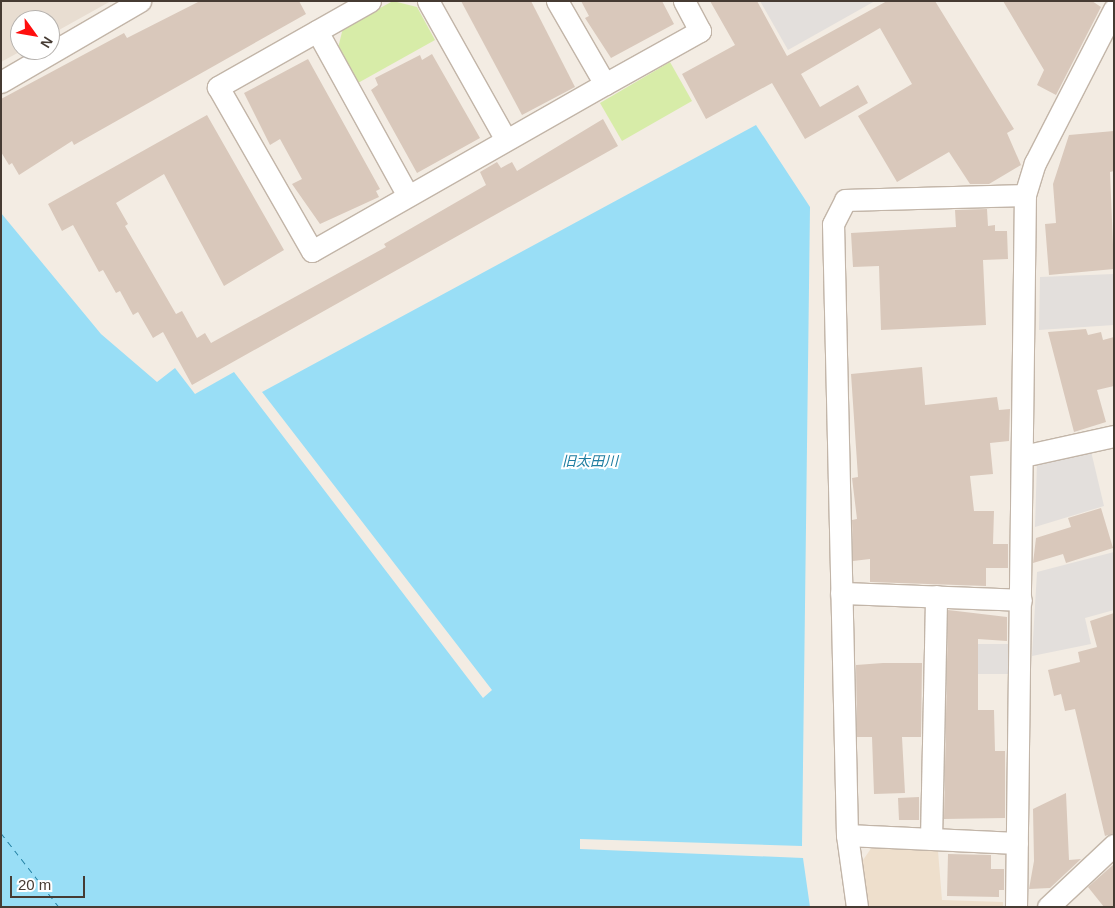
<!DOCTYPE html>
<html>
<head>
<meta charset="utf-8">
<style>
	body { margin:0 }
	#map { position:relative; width:1115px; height:908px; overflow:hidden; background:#f3ece3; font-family:Helvetica,"Noto Sans JP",sans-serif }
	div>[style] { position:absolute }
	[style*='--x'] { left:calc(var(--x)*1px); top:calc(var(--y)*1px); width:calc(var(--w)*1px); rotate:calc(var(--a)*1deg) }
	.residential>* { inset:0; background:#e8ddd1 }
	.education>* { inset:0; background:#eedfcc }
	.green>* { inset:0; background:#d7eca8 }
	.parking>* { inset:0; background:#e3dfdc }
	.water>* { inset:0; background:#99def6 }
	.ferry>* { height:1px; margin-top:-0.5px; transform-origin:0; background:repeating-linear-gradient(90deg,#207ea1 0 6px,transparent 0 11px) }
	.building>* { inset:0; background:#d9c8bb }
	.roads { filter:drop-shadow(1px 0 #c2b5a8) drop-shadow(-1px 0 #c2b5a8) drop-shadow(0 1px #c2b5a8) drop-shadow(0 -1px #c2b5a8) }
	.minor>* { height:21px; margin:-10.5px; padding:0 10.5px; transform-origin:10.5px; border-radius:10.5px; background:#fff }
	span { translate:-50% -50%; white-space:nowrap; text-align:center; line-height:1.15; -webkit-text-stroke:4px #fff; paint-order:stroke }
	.water-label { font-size:14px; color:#207ea1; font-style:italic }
	.frame { position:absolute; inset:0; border:2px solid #463b33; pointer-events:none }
	.north { position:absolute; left:10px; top:10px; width:50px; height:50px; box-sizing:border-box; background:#fff; border:1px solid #b5b1ad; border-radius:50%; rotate:122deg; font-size:14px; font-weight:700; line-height:20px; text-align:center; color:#463b33 }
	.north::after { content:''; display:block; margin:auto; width:18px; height:22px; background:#ff0f0e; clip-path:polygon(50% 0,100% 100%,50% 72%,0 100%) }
	.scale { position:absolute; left:10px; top:876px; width:75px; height:22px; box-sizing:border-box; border:2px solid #463b33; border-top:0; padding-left:6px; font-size:15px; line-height:18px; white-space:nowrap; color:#463b33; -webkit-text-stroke:4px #fff; paint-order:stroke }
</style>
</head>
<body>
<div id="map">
	<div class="residential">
		<div style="clip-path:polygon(1px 1px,111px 1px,50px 35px,50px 20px,20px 20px,23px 50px,1px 62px)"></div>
	</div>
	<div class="education">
		<div style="clip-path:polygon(872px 847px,938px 851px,942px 900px,1003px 902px,1003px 907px,868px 907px,861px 863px)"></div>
	</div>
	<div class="green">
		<div style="clip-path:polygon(393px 1px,417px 7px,435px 40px,358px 83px,338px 48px,343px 28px)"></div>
		<div style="clip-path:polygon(670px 62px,692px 101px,622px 141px,600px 103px)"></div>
	</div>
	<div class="parking">
		<div style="clip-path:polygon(760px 1px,875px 1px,788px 50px)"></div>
		<div style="clip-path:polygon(1114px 274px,1114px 325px,1039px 330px,1040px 277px)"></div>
		<div style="clip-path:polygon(1090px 447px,1104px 506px,1035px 527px,1037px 461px)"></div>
		<div style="clip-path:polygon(1114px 552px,1114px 610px,1085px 618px,1091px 644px,1032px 656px,1037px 572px)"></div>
		<div style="clip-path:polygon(978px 644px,1010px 644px,1010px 674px,978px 674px)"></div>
	</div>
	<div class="water">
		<div style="clip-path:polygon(756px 125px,810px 207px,802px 846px,580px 839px,580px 849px,803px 858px,810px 907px,1px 907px,1px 213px,101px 334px,157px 382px,175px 368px,195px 394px,234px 372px,483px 698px,492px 690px,262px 392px)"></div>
	</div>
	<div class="ferry">
		<div style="--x:1;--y:833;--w:94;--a:51.9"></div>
	</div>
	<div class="building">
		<div style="clip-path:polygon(200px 1px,299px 1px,306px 14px,74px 145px,72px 141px,19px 175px,12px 163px,9px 165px,1px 152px,1px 99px,124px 33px,127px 38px)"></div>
		<div style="clip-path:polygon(461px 1px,531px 1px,575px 87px,522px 115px)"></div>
		<div style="clip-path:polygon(581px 1px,662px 1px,674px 24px,611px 58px,585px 18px,589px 16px)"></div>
		<div style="clip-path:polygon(710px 1px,757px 1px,787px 56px,887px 1px,935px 1px,1014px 129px,1007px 133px,1021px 165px,989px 184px,970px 184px,949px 152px,897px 182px,858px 116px,912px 84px,880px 28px,801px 74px,820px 107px,858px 85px,868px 103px,805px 139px,772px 83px,706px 119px,682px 74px,735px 45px)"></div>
		<div style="clip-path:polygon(1003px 1px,1092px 1px,1101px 7px,1056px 95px,1037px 85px,1044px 70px)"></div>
		<div style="clip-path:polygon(432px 54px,480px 138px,417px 173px,371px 90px,378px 85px,375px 78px,420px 55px,422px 60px)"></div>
		<div style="clip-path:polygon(308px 59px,380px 189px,376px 191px,379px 197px,320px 224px,292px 184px,302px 179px,280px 139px,270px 145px,244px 93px)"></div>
		<div style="clip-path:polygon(207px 115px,284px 250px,224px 286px,164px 174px,116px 203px,128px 224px,125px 226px,176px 314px,182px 311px,197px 338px,205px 333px,211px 343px,386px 247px,384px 244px,486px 185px,480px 172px,497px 162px,501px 168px,512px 162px,517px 171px,603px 119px,618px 146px,192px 385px,163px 332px,153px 338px,138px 312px,133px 315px,120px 291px,116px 293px,103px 270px,99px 272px,73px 225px,62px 231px,48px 204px)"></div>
		<div style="clip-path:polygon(1114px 131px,1114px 171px,1110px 172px,1114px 269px,1049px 275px,1045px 224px,1056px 223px,1053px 184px,1069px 135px)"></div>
		<div style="clip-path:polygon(987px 209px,988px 226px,995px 225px,995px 231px,1007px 231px,1008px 259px,983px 260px,986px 325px,881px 330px,879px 266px,853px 267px,851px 233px,956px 227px,955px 210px)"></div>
		<div style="clip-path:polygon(1086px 329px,1088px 335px,1101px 332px,1103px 340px,1114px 337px,1114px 386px,1097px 390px,1106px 422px,1074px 432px,1048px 332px)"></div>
		<div style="clip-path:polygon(922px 367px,925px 405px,997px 397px,999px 410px,1010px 409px,1009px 441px,990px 443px,993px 474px,970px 476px,974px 511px,994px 511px,993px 544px,1008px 544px,1008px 568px,986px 568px,986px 586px,870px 582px,870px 559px,853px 561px,852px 520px,857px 519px,852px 478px,858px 477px,851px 374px)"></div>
		<div style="clip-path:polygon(1101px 508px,1113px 548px,1066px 563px,1063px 554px,1033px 563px,1036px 538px,1071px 527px,1068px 518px)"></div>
		<div style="clip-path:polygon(948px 610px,1007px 617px,1007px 641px,978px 639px,978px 710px,994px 710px,995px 751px,1005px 751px,1005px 818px,944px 819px)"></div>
		<div style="clip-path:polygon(1114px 613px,1114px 833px,1105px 836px,1075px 709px,1065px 711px,1061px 694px,1054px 696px,1048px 670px,1080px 662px,1078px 652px,1097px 647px,1090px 621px)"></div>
		<div style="clip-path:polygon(883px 663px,922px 663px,921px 737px,902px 737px,905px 793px,874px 794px,872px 737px,857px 737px,856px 665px)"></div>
		<div style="clip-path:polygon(1066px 793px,1069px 860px,1081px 859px,1050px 888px,1029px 889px,1034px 861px,1033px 809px)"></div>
		<div style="clip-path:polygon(919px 797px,919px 820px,899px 820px,898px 798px)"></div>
		<div style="clip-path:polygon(948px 854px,991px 855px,991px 869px,1004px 869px,1004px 890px,999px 890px,999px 897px,947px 896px)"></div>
		<div style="clip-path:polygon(1114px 864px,1114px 907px,1104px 907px,1088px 887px)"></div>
	</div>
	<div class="roads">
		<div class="minor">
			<div style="--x:370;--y:1;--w:175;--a:150.5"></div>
			<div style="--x:218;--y:87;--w:189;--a:60.2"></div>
			<div style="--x:312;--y:251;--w:337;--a:-29.7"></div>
			<div style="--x:428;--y:1;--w:159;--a:60.7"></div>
			<div style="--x:557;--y:1;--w:96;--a:60"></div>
			<div style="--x:605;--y:84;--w:109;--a:-29.2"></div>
			<div style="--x:700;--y:31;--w:34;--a:-118"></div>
			<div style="--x:317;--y:31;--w:188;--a:61.1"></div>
			<div style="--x:1;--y:82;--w:161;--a:-30.2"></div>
			<div style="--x:1023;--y:456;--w:93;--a:-12.4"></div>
			<div style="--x:841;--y:593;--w:180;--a:2.2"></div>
			<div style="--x:847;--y:835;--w:170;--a:2.7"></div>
			<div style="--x:931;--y:839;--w:243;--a:-88.8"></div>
			<div style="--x:857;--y:907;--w:73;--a:-97.9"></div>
			<div style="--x:847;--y:835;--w:611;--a:-91.31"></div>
			<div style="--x:833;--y:224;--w:27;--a:-63"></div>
			<div style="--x:845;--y:200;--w:180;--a:-1.6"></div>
			<div style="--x:1016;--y:907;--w:712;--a:-89.28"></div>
			<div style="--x:1025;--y:195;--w:34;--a:-73"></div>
			<div style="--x:1035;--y:163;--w:173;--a:-62.8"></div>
			<div style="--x:1048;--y:907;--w:91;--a:-43.2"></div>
		</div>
	</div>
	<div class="water-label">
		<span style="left:590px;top:461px">旧太田川</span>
	</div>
	<div class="frame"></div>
	<div class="north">N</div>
	<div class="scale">20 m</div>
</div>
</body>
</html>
